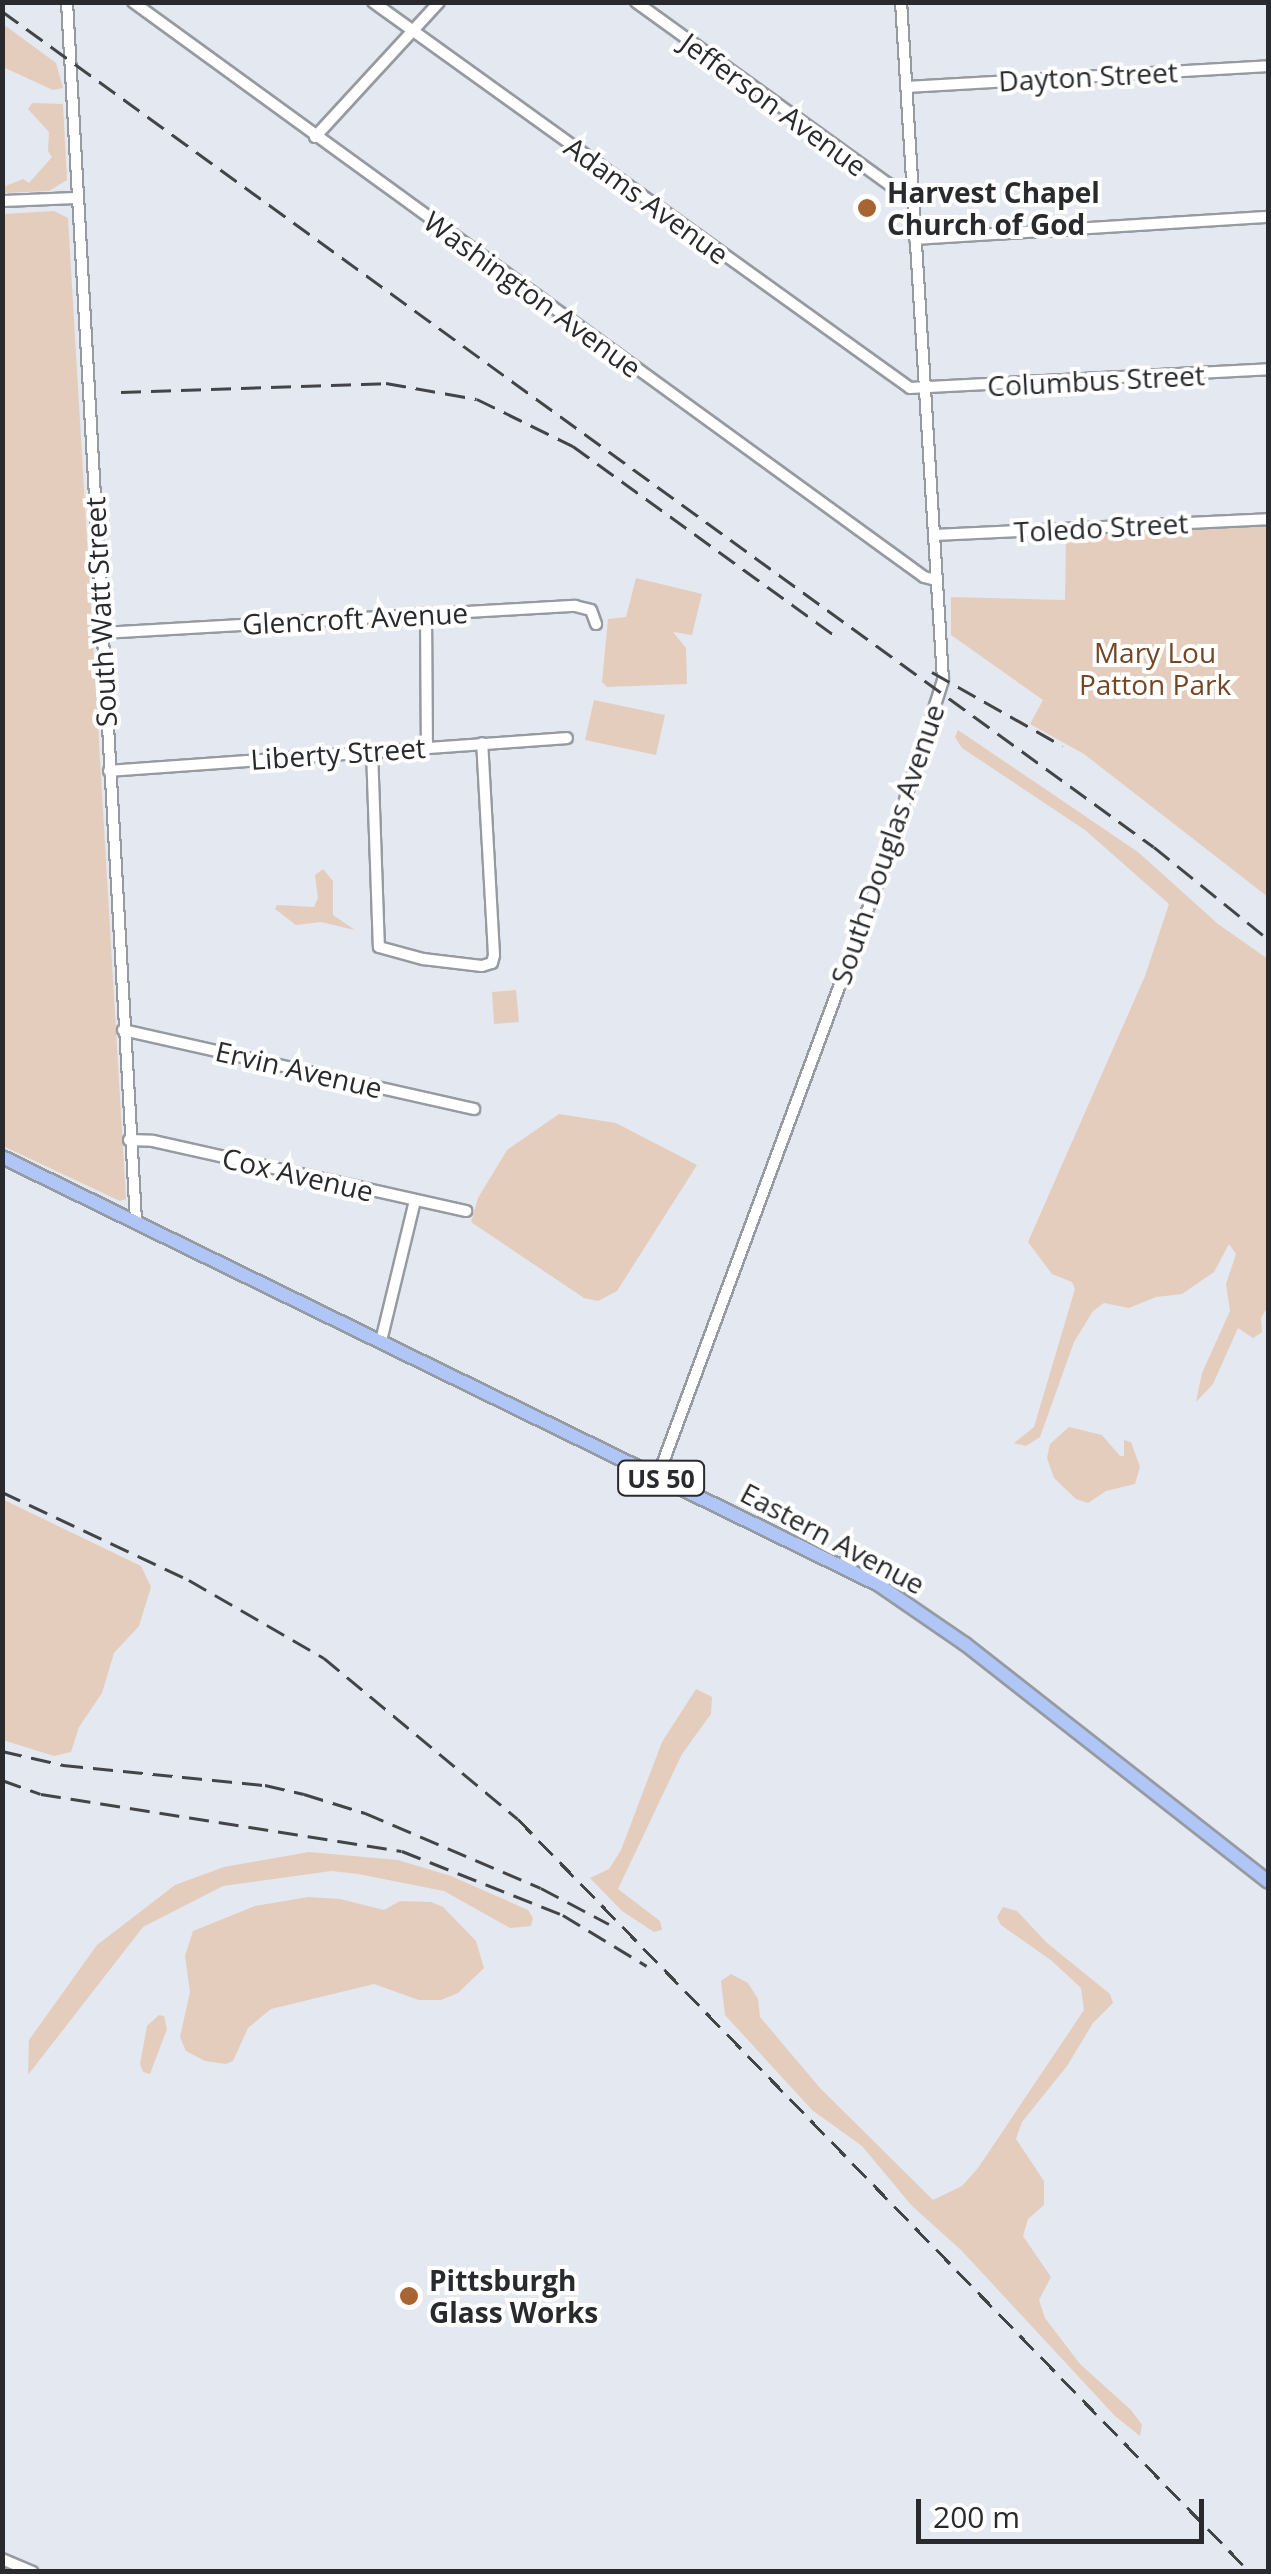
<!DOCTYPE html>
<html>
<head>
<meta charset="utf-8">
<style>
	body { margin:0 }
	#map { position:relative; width:1271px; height:2574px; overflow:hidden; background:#e4e8f0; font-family:"Open Sans",sans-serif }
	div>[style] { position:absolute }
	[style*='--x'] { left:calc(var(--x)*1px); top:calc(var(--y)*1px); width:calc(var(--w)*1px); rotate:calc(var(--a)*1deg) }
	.green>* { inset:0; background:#e5cdbd }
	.roads { filter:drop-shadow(2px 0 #969aa1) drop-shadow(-2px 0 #969aa1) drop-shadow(0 2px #969aa1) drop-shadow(0 -2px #969aa1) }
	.minor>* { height:10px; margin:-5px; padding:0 5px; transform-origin:5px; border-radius:5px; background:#fff }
	.major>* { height:12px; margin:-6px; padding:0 6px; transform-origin:6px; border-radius:6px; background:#b0c6f7 }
	.rail>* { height:2.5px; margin-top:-1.25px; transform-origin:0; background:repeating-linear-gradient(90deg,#424448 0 20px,transparent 0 30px) }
	.dots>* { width:28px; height:28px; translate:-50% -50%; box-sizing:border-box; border:5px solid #fff; border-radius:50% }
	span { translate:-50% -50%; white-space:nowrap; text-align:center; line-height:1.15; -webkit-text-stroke:8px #fff; paint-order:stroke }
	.shield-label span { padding:2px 8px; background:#fff; border:2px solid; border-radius:8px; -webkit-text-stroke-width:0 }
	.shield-label { font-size:25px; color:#282a2d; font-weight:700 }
	.street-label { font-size:28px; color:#282a2d }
	.poi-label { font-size:28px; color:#282a2d; font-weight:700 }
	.left { translate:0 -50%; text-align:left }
	.park-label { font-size:28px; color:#744625 }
	.frame { position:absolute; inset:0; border:5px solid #282a2d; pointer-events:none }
	.scale { position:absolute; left:916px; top:2499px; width:288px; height:45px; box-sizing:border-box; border:5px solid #282a2d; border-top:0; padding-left:12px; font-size:30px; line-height:35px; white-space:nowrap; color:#282a2d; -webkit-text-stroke:8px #fff; paint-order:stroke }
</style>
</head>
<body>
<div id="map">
	<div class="green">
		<div style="clip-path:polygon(3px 24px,56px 63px,63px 88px,53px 90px,3px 67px)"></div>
		<div style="clip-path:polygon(32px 103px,63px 104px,67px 180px,49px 191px,3px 193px,3px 187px,23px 179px,29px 183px,52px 157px,48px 151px,49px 132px,28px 109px)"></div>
		<div style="clip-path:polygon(54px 211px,68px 218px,126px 1199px,120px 1201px,3px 1146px,3px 214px)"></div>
		<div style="clip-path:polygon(1268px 524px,1268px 897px,1084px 754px,1030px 724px,1043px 700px,951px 635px,951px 597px,1065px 600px,1066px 535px)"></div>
		<div style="clip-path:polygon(636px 578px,702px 594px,692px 635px,673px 632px,686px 648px,687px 684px,607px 687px,602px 682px,608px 619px,626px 617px)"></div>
		<div style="clip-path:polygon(594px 700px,665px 715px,656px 755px,585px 740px)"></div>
		<div style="clip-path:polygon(958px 730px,1138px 852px,1218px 924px,1268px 959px,1268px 1306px,1261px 1318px,1262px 1332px,1253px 1338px,1238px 1328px,1213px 1384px,1196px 1402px,1202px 1373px,1230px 1311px,1226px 1284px,1236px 1254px,1229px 1244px,1214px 1272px,1182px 1294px,1156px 1297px,1129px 1308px,1104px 1303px,1093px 1311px,1074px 1342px,1040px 1437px,1026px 1446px,1014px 1443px,1034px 1427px,1075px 1289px,1072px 1282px,1052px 1274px,1028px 1242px,1145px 976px,1169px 904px,1085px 830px,962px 748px,955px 737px)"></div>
		<div style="clip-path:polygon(323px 869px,333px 881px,333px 915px,355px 930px,321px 922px,296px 925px,275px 909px,277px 905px,314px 907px,318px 898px,315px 875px)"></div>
		<div style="clip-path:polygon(516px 990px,519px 1022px,494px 1024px,492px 992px)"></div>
		<div style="clip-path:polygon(559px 1114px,616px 1123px,697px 1165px,617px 1291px,598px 1301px,584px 1298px,471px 1222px,478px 1198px,507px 1150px)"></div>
		<div style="clip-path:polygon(1069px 1427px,1102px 1435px,1120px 1456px,1124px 1456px,1124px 1440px,1131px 1442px,1140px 1467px,1135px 1484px,1106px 1491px,1088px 1503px,1076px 1499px,1054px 1478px,1047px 1458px,1050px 1444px)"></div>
		<div style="clip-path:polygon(2px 1499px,141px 1566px,151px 1587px,139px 1626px,114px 1653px,102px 1693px,79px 1727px,71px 1752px,54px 1756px,3px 1740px)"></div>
		<div style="clip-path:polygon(696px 1689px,712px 1697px,711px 1714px,682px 1754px,618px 1889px,660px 1921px,662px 1930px,654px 1932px,622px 1911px,590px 1878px,609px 1869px,621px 1850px,662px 1742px)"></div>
		<div style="clip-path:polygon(309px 1852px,398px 1860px,451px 1876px,528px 1910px,533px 1918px,531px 1926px,510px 1928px,444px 1891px,358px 1874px,331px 1871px,223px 1886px,143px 1927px,28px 2075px,29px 2040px,97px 1945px,175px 1885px,224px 1867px)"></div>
		<div style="clip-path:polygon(308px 1897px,340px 1899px,384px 1910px,400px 1901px,431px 1902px,443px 1907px,476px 1941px,484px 1968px,458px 1993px,441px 2000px,419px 2000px,374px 1984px,271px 2009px,248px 2028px,233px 2061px,226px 2064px,205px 2061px,186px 2051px,180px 2037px,190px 1992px,185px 1956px,193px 1931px,255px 1906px)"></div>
		<div style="clip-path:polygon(1003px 1907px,1017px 1911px,1047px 1943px,1110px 1994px,1113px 2003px,1093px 2023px,1067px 2066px,1022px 2122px,1016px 2139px,1044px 2181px,1044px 2205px,1028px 2219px,1023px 2236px,1051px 2277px,1039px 2300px,1045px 2318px,1080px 2364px,1131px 2410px,1142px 2425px,1140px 2436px,1115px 2416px,961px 2250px,912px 2206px,862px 2146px,812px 2110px,725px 2015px,721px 1981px,731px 1974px,748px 1983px,758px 1999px,760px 2017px,820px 2088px,933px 2200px,962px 2186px,978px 2168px,1084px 2010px,1081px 1988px,1052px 1961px,1001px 1925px,997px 1917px)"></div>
		<div style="clip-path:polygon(159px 2015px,164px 2016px,167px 2029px,150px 2074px,143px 2072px,140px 2064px,147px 2026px)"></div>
	</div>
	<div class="roads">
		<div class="minor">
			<div style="--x:67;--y:2;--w:1221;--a:86.76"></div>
			<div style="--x:133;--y:2;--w:978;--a:36.01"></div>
			<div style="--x:924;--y:577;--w:12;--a:14"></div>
			<div style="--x:373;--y:2;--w:661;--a:35.71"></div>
			<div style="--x:910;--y:388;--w:359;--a:-3"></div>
			<div style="--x:636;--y:2;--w:342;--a:35.8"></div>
			<div style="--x:907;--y:87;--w:362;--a:-3.3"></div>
			<div style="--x:315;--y:137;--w:183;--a:-47.4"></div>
			<div style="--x:2;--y:201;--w:74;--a:-2.3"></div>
			<div style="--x:915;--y:239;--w:354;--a:-3.6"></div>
			<div style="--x:934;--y:535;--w:334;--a:-2.7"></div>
			<div style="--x:426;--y:613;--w:134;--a:89.6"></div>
			<div style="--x:102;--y:633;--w:474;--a:-3.3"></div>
			<div style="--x:575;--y:606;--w:16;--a:14"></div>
			<div style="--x:591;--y:610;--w:15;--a:70"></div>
			<div style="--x:372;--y:750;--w:197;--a:88"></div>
			<div style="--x:379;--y:947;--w:46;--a:15.3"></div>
			<div style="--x:423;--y:959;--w:59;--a:6.8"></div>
			<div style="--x:482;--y:966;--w:10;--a:-17"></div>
			<div style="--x:492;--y:963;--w:8;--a:-76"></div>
			<div style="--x:494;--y:955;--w:212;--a:-93.2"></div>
			<div style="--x:109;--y:771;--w:459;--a:-4.1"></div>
			<div style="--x:123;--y:1030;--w:360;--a:12.7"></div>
			<div style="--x:129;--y:1140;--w:24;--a:2"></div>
			<div style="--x:153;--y:1141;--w:321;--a:12.6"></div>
			<div style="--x:381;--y:1341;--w:145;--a:-76.4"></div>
			<div style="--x:658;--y:1476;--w:654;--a:-69.68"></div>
			<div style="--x:885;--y:863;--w:192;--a:-72.4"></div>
			<div style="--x:943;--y:680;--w:679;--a:-93.54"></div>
			<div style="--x:2;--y:2559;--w:33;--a:23"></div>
		</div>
		<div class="major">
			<div style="--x:2;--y:1157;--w:976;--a:26.01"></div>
			<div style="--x:879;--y:1585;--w:104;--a:34.5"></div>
			<div style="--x:965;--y:1644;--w:385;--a:38.1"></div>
		</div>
	</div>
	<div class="rail">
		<div style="--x:2;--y:11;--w:1423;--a:35.97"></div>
		<div style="--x:1154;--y:847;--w:146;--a:38.9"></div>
		<div style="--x:121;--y:392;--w:265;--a:-1.9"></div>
		<div style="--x:386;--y:383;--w:92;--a:10"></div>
		<div style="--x:477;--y:399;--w:107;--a:26.1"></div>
		<div style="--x:573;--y:446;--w:326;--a:35.9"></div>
		<div style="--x:932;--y:672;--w:150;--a:29.5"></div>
		<div style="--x:2;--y:1492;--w:207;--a:25.2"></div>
		<div style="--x:189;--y:1580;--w:156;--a:30"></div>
		<div style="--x:324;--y:1658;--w:252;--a:39.7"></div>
		<div style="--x:518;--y:1819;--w:1050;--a:45.81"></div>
		<div style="--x:2;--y:1751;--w:63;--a:12.9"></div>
		<div style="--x:63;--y:1765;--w:203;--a:5.7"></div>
		<div style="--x:265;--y:1785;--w:40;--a:13"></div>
		<div style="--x:304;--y:1794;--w:64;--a:17.3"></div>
		<div style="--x:365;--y:1813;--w:191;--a:23.1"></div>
		<div style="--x:541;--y:1888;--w:77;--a:27.9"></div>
		<div style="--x:2;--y:1780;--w:41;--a:19.7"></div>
		<div style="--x:41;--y:1794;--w:365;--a:9"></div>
		<div style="--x:402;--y:1851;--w:173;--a:21.7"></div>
		<div style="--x:563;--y:1915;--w:98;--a:31.3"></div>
	</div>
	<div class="dots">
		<div style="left:867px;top:208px;background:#a86533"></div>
		<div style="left:409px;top:2296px;background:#a86533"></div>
	</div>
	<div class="shield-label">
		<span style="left:661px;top:1478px">US 50</span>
	</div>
	<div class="street-label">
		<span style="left:1088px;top:76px;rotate:-3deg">Dayton Street</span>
		<span style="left:774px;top:104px;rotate:36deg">Jefferson Avenue</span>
		<span style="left:647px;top:200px;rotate:36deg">Adams Avenue</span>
		<span style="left:533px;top:294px;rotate:36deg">Washington Avenue</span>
		<span style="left:1096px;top:380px;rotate:-3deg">Columbus Street</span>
		<span style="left:1101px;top:527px;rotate:-3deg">Toledo Street</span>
		<span style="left:100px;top:612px;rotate:-93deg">South Watt Street</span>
		<span style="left:355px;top:618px;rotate:-3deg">Glencroft Avenue</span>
		<span style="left:338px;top:753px;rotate:-4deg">Liberty Street</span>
		<span style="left:887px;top:844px;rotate:-71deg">South Douglas Avenue</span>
		<span style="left:299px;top:1069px;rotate:13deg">Ervin Avenue</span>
		<span style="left:298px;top:1174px;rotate:13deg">Cox Avenue</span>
		<span style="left:833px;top:1538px;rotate:28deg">Eastern Avenue</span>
	</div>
	<div class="poi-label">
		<span class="left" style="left:887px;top:208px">Harvest Chapel<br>Church of God</span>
		<span class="left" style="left:429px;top:2296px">Pittsburgh<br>Glass Works</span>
	</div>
	<div class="park-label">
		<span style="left:1155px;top:668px">Mary Lou<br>Patton Park</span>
	</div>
	<div class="frame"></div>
	<div class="scale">200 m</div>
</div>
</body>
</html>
